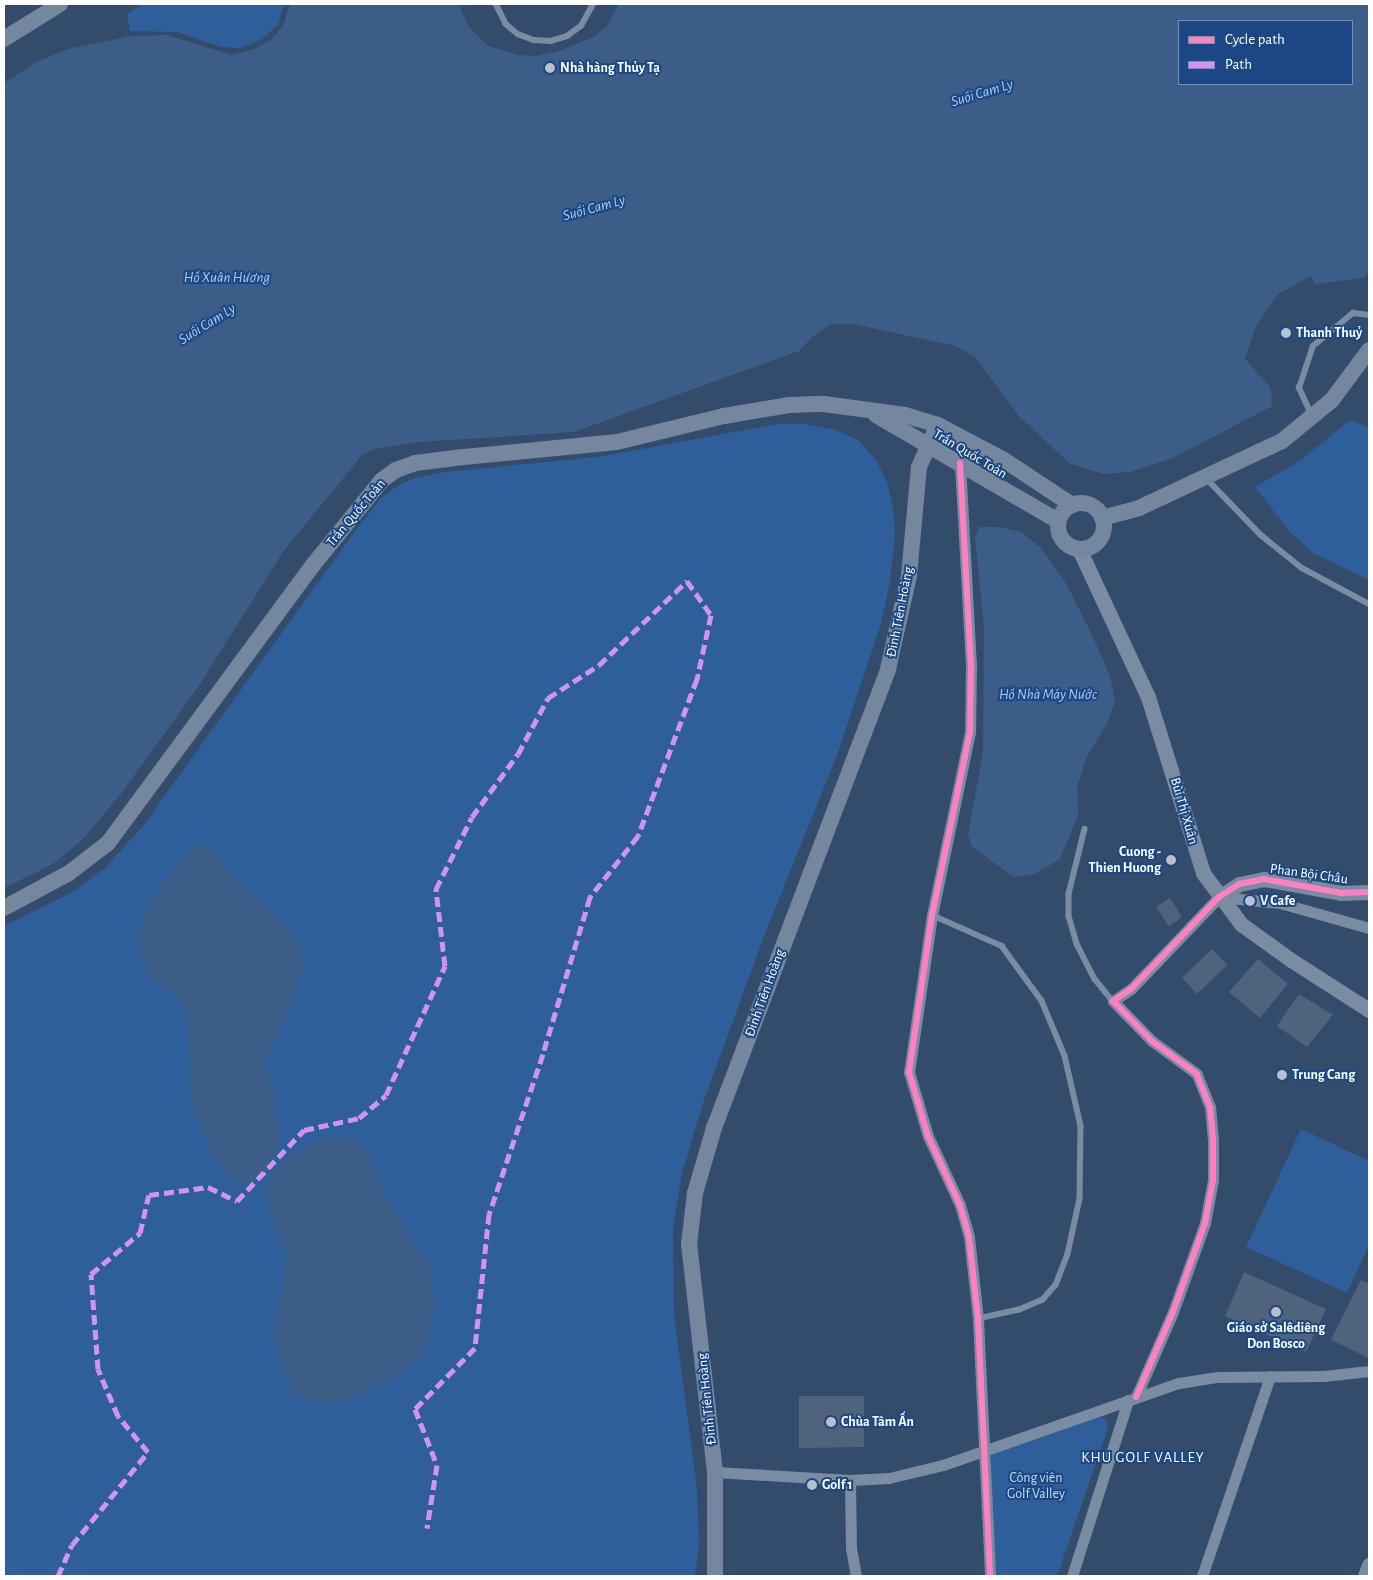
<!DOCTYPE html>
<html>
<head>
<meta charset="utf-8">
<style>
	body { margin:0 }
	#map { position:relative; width:1373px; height:1580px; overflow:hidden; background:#334c6c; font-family:"Alegreya Sans",sans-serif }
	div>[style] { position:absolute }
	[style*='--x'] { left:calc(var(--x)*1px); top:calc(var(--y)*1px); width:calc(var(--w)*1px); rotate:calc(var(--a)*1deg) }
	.green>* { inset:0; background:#2f5f9b }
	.water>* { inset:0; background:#3c5d88 }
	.building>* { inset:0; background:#4f637d }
	.service>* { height:5.5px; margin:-2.75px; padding:0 2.75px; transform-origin:2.75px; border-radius:2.75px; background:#798ca2 }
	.minor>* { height:11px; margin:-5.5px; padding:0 5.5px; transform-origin:5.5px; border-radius:5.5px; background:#798ca2 }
	.tertiary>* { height:15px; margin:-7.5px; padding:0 7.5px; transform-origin:7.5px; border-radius:7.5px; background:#798ca2 }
	.secondary>* { height:16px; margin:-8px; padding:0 8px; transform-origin:8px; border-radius:8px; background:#74879e }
	.secondary>.ring { margin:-8px; padding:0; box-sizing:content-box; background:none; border:16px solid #74879e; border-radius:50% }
	.quiet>* { height:5px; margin-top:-2.5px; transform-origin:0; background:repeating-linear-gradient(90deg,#d193ec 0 10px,transparent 0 15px) }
	.cycleway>* { height:6px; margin:-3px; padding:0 3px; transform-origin:3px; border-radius:3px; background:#ff80c0 }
	.dots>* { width:14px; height:14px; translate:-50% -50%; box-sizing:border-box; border:2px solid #1b4884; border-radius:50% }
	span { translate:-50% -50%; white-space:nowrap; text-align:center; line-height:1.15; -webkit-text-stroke:4px #1b4884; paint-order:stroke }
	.poi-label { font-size:14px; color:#fff; font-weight:700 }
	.left { translate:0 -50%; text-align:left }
	.right { translate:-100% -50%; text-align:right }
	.street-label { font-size:14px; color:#fff }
	.park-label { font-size:14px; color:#c6dcf8 }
	.water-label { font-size:15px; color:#acccf3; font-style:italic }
	.neighbourhood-label { font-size:15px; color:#fff; letter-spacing:1px }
	.frame { position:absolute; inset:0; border:5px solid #fff; pointer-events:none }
	.legend { position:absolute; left:1178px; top:20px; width:175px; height:65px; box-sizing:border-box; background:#1b4884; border:1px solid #7691b5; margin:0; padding:6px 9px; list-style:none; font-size:15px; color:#fff }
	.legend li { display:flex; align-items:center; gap:10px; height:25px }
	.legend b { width:25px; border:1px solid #7691b5 }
</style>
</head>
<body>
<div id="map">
	<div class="green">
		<div style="clip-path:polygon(142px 4px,284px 4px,278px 24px,261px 40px,240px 48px,221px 47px,178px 32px,130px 31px,127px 14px)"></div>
		<div style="clip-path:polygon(1350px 420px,1369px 427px,1369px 580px,1313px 553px,1289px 531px,1255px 487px,1301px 460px)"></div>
		<div style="clip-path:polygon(778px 424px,805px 424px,835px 430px,858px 440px,876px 460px,887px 482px,893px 507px,895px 535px,890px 583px,880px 627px,837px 755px,763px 939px,704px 1100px,682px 1173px,673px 1228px,674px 1315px,697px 1489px,699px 1544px,695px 1576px,4px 1576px,4px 926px,69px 894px,105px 868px,143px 826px,355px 531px,381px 498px,399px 485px,415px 478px,445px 472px,598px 457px)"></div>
		<div style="clip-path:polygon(1301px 1129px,1369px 1161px,1369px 1245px,1347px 1293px,1246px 1247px)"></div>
		<div style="clip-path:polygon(1099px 1415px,1106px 1420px,1108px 1428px,1057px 1576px,991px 1576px,991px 1453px)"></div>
	</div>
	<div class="water">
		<div style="clip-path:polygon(evenodd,290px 4px,458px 4px,469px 27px,488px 46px,518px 55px,536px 56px,559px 51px,594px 37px,607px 26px,619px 4px,1369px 4px,1369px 271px,1364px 278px,1316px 284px,1311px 276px,1278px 294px,1256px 326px,1245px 359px,1271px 388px,1272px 406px,1173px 458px,1130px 472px,1103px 474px,1069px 463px,1018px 415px,976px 358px,956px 346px,853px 324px,831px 324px,812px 337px,799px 351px,574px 432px,420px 442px,374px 449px,362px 455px,283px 552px,198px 687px,121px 794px,82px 840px,53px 864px,4px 888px,4px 83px,37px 62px,68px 49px,132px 36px,166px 35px,232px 55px,255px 49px,272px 39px,283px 26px,290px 4px,1179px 21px,1352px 21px,1352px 84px,1179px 84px,1179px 21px)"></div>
		<div style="clip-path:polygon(980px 527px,999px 527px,1021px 532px,1041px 548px,1067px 585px,1093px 637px,1110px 676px,1115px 701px,1107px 724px,1086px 758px,1077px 787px,1078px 815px,1060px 859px,1035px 874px,1014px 877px,972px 847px,968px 834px,983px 753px,984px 628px,975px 537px)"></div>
		<div style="clip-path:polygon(196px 844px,206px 845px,214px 851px,226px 871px,291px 932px,302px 956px,302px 975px,265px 1065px,276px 1099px,274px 1117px,281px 1134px,271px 1163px,259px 1179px,245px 1183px,229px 1177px,209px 1148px,190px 1097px,188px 1017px,179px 1000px,150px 976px,138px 947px,140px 925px,150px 900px)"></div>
		<div style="clip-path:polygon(351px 1138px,368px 1151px,391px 1205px,431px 1270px,435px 1306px,429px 1336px,419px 1358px,386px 1382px,347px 1400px,322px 1404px,296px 1395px,280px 1365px,273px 1327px,283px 1291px,286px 1254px,269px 1211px,266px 1186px,283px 1160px,320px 1139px)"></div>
	</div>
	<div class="building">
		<div style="clip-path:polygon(1170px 898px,1182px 917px,1169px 926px,1156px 907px)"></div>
		<div style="clip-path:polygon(1212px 949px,1227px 965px,1197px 994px,1182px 978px)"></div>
		<div style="clip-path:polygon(1258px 959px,1288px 984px,1260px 1018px,1229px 992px)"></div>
		<div style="clip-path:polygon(1299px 994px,1333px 1015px,1307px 1047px,1277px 1026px)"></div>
		<div style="clip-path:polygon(1244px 1272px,1326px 1309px,1306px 1352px,1225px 1316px)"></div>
		<div style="clip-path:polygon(1361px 1280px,1369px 1284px,1369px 1358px,1331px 1340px)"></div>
		<div style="clip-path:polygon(799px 1396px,864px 1396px,864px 1447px,799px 1448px)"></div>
	</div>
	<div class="service">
		<div style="--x:496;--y:4;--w:22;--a:63"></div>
		<div style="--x:506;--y:24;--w:16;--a:40"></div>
		<div style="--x:518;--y:34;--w:17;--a:21"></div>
		<div style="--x:534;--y:40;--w:17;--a:3"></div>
		<div style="--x:551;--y:41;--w:17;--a:-17"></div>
		<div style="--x:567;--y:36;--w:17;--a:-36"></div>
		<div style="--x:581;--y:26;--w:25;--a:-61"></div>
		<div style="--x:1311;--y:414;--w:29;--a:-115"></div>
		<div style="--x:1299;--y:388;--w:44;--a:-71.6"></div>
		<div style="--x:1313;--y:346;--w:52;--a:-39.5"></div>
		<div style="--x:1353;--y:313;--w:16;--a:7"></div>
		<div style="--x:1206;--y:478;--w:79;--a:46"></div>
		<div style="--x:1261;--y:535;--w:53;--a:38.8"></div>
		<div style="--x:1302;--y:568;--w:76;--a:28.2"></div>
		<div style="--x:1085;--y:829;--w:67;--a:103.8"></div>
		<div style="--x:1069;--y:894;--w:22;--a:90"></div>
		<div style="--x:1069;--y:916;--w:29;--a:74"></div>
		<div style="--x:1077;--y:944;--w:39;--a:63"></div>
		<div style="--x:1095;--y:979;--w:28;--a:51"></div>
		<div style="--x:932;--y:915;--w:77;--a:23.9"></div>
		<div style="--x:1002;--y:946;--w:68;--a:54"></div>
		<div style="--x:1042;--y:1001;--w:60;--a:67.3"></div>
		<div style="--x:1065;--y:1056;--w:72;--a:77.1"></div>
		<div style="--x:1081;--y:1126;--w:73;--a:90.8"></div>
		<div style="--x:1080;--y:1199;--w:56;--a:102.3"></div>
		<div style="--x:1068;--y:1254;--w:33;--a:111"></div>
		<div style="--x:1056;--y:1285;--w:20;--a:131"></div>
		<div style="--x:1043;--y:1300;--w:26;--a:157"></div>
		<div style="--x:1019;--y:1310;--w:42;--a:167.6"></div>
	</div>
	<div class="minor">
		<div style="--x:960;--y:463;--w:201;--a:86.9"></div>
		<div style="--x:971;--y:664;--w:68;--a:90.8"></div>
		<div style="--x:970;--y:732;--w:187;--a:101.7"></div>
		<div style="--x:932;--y:915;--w:159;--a:98.3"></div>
		<div style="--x:909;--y:1072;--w:67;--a:73.5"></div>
		<div style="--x:928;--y:1136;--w:76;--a:65.1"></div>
		<div style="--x:960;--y:1205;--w:33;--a:74"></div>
		<div style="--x:969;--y:1237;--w:82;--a:83.7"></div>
		<div style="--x:978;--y:1319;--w:257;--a:87.3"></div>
		<div style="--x:1136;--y:1397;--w:93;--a:-66.5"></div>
		<div style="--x:1173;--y:1312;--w:95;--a:-70.2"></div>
		<div style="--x:1205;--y:1223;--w:44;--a:-79.5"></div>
		<div style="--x:1213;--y:1180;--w:40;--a:-90"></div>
		<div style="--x:1213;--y:1140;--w:33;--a:-95"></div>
		<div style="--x:1210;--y:1107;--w:35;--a:-112"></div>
		<div style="--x:1197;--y:1074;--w:56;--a:-143.7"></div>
		<div style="--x:1152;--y:1041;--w:56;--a:-134.3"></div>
		<div style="--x:1113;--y:1001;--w:23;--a:-34"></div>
		<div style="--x:1132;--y:988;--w:126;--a:-46.3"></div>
		<div style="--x:1219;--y:897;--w:61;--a:5.6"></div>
		<div style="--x:1280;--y:903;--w:92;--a:15.7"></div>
		<div style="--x:715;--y:1472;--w:135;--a:3.4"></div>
		<div style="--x:850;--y:1480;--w:39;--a:-3"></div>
		<div style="--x:889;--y:1478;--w:56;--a:-13.5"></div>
		<div style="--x:943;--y:1465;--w:250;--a:-19.2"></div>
		<div style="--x:1179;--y:1383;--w:39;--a:-9"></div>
		<div style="--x:1218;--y:1377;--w:106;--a:-0.5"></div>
		<div style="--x:1324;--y:1376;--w:45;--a:-6.3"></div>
		<div style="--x:850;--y:1480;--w:68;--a:89.2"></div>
		<div style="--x:851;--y:1548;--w:28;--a:80"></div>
		<div style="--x:1072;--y:1576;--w:185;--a:-72.3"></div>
		<div style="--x:1202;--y:1576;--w:211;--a:-71.2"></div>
	</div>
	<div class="tertiary">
		<div style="--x:1079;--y:549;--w:163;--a:65"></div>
		<div style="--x:1148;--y:697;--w:184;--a:72.6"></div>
		<div style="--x:1203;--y:873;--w:64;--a:53.3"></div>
		<div style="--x:1241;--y:924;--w:62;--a:35.8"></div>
		<div style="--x:1291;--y:960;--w:93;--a:32.7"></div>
		<div style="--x:1219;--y:897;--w:24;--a:-33"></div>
		<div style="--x:1239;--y:884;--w:25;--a:-11"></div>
		<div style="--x:1264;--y:879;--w:78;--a:10.3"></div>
		<div style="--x:1341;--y:893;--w:28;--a:-2"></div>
		<div style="--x:1365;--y:1576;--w:12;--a:-70"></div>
	</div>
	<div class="secondary">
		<div style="--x:4;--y:39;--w:66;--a:-32"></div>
		<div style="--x:876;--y:415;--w:211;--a:30.2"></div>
		<div class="ring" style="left:1058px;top:503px;width:30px;height:30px"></div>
		<div style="--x:1102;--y:518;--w:38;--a:-15"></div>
		<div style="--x:1139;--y:508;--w:158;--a:-25.1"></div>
		<div style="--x:1282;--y:441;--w:65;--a:-39.4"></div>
		<div style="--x:1332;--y:400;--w:62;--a:-53.5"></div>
		<div style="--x:4;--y:908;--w:74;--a:-28.3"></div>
		<div style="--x:69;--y:873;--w:49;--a:-37.6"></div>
		<div style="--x:108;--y:843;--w:345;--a:-53.6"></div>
		<div style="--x:313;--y:565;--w:109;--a:-50.9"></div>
		<div style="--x:382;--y:480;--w:17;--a:-36"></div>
		<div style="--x:396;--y:470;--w:20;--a:-20"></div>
		<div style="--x:415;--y:463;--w:39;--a:-7"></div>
		<div style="--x:454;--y:458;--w:164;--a:-5.6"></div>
		<div style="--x:617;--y:442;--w:110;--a:-13.7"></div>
		<div style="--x:724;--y:416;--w:66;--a:-9.6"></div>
		<div style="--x:789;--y:405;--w:35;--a:-2"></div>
		<div style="--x:824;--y:404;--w:82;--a:7.7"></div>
		<div style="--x:905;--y:415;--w:34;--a:17"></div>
		<div style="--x:938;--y:425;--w:75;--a:27.9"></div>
		<div style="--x:1004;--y:460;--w:82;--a:33.5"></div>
		<div style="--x:715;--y:1576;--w:104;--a:-90"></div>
		<div style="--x:715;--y:1472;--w:229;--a:-96.5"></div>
		<div style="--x:689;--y:1244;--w:51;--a:-83.3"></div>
		<div style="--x:695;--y:1193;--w:68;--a:-73.7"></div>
		<div style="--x:714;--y:1128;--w:491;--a:-69.2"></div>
		<div style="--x:888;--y:669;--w:95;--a:-77.3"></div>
		<div style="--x:909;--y:576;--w:109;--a:-84.8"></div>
		<div style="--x:919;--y:467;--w:46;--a:-65.7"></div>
	</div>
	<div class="quiet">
		<div style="--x:58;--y:1576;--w:34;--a:-66"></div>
		<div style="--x:72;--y:1545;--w:120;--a:-50.7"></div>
		<div style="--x:148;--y:1452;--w:47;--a:-129.8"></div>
		<div style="--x:118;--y:1416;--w:51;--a:-113.1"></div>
		<div style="--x:98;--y:1369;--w:95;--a:-94.2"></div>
		<div style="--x:91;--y:1274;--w:64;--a:-39.9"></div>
		<div style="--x:140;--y:1233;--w:39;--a:-77"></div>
		<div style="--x:149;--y:1195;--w:60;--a:-7.7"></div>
		<div style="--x:208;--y:1187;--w:32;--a:26"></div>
		<div style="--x:237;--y:1201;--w:98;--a:-46.7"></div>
		<div style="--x:304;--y:1130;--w:56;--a:-12.3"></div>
		<div style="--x:359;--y:1118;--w:35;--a:-40"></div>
		<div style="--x:386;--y:1095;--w:142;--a:-65.4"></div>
		<div style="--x:445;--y:966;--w:78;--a:-96.7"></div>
		<div style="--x:436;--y:889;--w:80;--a:-63.4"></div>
		<div style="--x:472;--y:817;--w:78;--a:-53.9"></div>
		<div style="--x:518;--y:754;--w:64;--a:-61.8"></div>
		<div style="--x:548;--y:698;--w:61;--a:-32.9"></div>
		<div style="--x:599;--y:665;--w:122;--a:-43.7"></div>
		<div style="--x:687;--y:581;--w:42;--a:54.8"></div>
		<div style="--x:711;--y:615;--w:66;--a:102.3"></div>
		<div style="--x:697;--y:679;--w:168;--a:110.6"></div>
		<div style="--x:638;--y:836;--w:78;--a:128.2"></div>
		<div style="--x:590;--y:897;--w:164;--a:106.7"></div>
		<div style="--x:543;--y:1054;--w:169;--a:108.6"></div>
		<div style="--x:489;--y:1214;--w:135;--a:96"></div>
		<div style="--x:475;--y:1348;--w:86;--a:134.5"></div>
		<div style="--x:415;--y:1409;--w:60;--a:68.6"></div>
		<div style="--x:437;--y:1465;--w:64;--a:99"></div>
	</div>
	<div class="cycleway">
		<div style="--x:960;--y:463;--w:201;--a:86.9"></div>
		<div style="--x:971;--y:664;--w:68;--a:90.8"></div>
		<div style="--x:970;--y:732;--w:187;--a:101.7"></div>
		<div style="--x:932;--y:915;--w:159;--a:98.3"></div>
		<div style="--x:909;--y:1072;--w:67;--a:73.5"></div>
		<div style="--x:928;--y:1136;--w:76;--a:65.1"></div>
		<div style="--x:960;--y:1205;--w:33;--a:74"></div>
		<div style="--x:969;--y:1237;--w:82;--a:83.7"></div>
		<div style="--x:978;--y:1319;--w:257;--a:87.3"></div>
		<div style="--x:1136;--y:1397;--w:93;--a:-66.5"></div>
		<div style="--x:1173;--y:1312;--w:95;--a:-70.2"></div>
		<div style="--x:1205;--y:1223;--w:44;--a:-79.5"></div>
		<div style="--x:1213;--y:1180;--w:40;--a:-90"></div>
		<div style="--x:1213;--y:1140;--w:33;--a:-95"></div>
		<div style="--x:1210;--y:1107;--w:35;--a:-112"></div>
		<div style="--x:1197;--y:1074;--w:56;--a:-143.7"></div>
		<div style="--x:1152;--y:1041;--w:56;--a:-134.3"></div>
		<div style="--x:1113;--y:1001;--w:23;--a:-34"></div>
		<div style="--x:1132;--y:988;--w:126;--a:-46.3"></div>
		<div style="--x:1219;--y:897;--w:24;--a:-33"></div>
		<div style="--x:1239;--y:884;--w:25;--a:-11"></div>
		<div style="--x:1264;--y:879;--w:78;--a:10.3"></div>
		<div style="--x:1341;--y:893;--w:28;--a:-2"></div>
	</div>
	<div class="dots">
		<div style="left:550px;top:68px;background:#b8c0cc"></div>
		<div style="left:1286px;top:333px;background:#b8c0cc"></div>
		<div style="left:1171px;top:860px;background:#b8c0cc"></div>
		<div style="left:1250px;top:901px;background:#b8c0cc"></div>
		<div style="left:1282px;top:1075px;background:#b8c0cc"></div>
		<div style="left:1276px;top:1312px;background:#b8c0cc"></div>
		<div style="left:831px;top:1422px;background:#b8c0cc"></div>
		<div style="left:812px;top:1485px;background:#b8c0cc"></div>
	</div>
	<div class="poi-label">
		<span class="left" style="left:560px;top:68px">Nhà hàng Thủy Tạ</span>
		<span class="left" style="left:1296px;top:333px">Thanh Thuỷ</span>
		<span class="right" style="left:1161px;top:860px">Cuong -<br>Thien Huong</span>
		<span class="left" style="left:1260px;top:901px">V Cafe</span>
		<span class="left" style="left:1292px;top:1075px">Trung Cang</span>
		<span style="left:1276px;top:1336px">Giáo sở Salêdiêng<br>Don Bosco</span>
		<span class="left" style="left:841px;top:1422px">Chùa Tâm Ấn</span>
		<span class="left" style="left:822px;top:1485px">Golf 1</span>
	</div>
	<div class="street-label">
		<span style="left:970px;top:454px;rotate:31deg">Trần Quốc Toản</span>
		<span style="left:356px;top:513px;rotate:-50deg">Trần Quốc Toản</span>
		<span style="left:900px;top:612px;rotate:-79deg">Đinh Tiên Hoàng</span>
		<span style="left:1184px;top:811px;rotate:74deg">Bùi Thị Xuân</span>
		<span style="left:1309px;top:874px;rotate:8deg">Phan Bội Châu</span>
		<span style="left:765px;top:993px;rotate:-70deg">Đinh Tiên Hoàng</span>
		<span style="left:707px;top:1399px;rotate:-96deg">Đinh Tiên Hoàng</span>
	</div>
	<div class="park-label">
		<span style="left:1036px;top:1486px">Công viên<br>Golf Valley</span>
	</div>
	<div class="water-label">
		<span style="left:982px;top:93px;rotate:-17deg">Suối Cam Ly</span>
		<span style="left:594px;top:208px;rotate:-15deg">Suối Cam Ly</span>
		<span style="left:227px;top:278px">Hồ Xuân Hương</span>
		<span style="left:207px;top:324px;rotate:-32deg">Suối Cam Ly</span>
		<span style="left:1048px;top:695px">Hồ Nhà Máy Nước</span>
	</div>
	<div class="neighbourhood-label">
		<span style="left:1143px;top:1458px">KHU GOLF VALLEY</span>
	</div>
	<div class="frame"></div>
	<ul class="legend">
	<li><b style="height:6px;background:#ff80c0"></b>Cycle path</li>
	<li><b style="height:6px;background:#d193ec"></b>Path</li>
	</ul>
</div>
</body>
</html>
